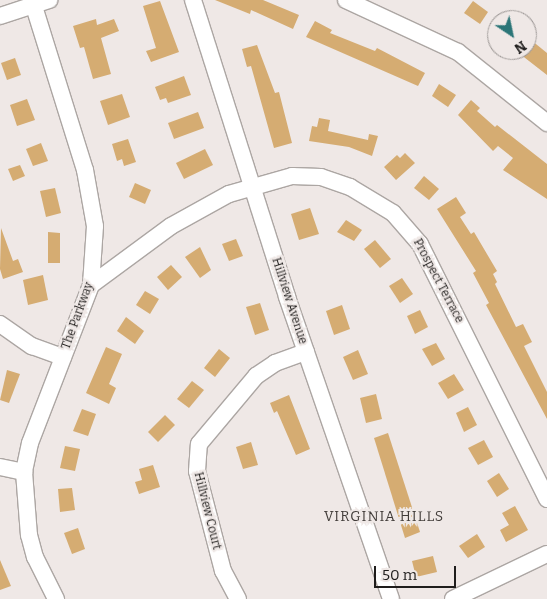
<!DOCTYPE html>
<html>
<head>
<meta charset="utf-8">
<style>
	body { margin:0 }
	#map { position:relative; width:547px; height:599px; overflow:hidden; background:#efe8e6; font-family:Bitter,serif }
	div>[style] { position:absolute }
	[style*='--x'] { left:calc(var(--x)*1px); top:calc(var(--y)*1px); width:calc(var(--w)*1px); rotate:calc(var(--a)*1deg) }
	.building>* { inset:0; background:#d5ac72 }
	.roads { filter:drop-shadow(1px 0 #aca6a3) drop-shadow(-1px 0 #aca6a3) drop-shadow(0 1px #aca6a3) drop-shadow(0 -1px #aca6a3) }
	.minor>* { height:16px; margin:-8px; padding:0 8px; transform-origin:8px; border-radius:8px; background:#fff }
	span { translate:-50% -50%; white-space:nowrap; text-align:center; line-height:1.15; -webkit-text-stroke:4px #efe8e6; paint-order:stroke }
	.street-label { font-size:12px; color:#1f1d1c }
	.neighbourhood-label { font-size:14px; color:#413c39; letter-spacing:1px }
	.north { position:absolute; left:487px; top:10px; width:50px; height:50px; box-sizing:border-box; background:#efe8e6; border:1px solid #9c9795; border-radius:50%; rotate:146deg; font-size:14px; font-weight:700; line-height:20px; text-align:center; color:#1f1d1c }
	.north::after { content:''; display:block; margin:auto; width:18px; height:22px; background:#2b7577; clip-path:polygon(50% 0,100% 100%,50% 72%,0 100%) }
	.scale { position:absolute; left:374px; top:566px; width:82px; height:22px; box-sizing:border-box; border:2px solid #1f1d1c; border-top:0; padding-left:6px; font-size:15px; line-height:18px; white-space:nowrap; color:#1f1d1c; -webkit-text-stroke:4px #efe8e6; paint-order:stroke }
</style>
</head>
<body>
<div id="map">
	<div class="building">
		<div style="clip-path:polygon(215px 0,263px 0,299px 15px,293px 29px,251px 10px,250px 14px)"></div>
		<div style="clip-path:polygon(160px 1px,179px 52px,151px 62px,146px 51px,156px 48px,143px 6px)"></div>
		<div style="clip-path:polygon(473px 1px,488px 12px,480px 24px,464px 13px)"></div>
		<div style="clip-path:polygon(96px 19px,97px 25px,114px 19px,119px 31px,101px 38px,111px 74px,93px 79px,84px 47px,80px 48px,73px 26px)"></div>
		<div style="clip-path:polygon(315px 21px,332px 30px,330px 33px,375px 51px,377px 48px,425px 73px,418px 86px,306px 37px)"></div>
		<div style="clip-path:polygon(531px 40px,547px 53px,547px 75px,520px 54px,527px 50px)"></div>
		<div style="clip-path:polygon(257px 45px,275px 93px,279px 92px,292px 143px,274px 148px,251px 66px,247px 67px,242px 49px)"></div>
		<div style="clip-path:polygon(15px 58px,21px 75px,7px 80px,1px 63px)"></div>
		<div style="clip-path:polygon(184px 76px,191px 95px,168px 103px,166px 98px,160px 100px,155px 87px)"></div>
		<div style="clip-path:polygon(439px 84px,456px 95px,448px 107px,432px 96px)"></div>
		<div style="clip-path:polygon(122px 94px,130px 117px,108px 125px,100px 101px)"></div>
		<div style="clip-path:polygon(27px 99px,35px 120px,17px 126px,10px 105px)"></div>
		<div style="clip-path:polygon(471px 100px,480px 108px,477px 111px,495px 127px,497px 125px,547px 164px,547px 199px,503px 170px,513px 158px,498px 146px,493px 151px,458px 115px)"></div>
		<div style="clip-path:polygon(198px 112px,204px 128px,174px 139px,168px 123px)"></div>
		<div style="clip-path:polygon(319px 118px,330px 120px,328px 131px,368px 140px,369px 134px,378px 136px,372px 156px,349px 147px,309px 141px,312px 126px,317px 127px)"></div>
		<div style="clip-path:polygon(128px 139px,136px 162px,124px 166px,122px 159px,117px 161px,112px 144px)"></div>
		<div style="clip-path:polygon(41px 143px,48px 161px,33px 166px,26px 149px)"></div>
		<div style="clip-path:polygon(205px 149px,213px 165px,184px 179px,176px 163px)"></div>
		<div style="clip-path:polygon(405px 153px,415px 163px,396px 180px,384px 167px,397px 155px,400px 158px)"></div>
		<div style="clip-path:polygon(20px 165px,25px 176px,13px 181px,8px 169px)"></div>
		<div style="clip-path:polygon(424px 176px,439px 189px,429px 200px,414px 188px)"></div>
		<div style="clip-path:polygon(135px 183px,151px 190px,145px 204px,129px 197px)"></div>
		<div style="clip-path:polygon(55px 188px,61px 213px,46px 217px,40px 191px)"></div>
		<div style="clip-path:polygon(456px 197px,466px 213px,460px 217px,471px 234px,474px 232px,497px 271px,493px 274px,497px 282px,495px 284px,516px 327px,523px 324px,532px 342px,524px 346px,547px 392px,547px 419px,486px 305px,489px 303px,473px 273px,476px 271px,437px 209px)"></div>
		<div style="clip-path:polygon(310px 208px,319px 234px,299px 240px,291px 214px)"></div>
		<div style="clip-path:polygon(346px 220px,362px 230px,354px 241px,337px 232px)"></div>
		<div style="clip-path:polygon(1px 228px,13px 261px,18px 259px,23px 272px,3px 279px,0 269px)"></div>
		<div style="clip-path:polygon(48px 232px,60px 233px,60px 263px,48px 263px)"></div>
		<div style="clip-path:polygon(236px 239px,243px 256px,229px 261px,222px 244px)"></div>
		<div style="clip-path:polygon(375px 240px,391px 259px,380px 268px,364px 249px)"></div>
		<div style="clip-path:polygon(200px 247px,211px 270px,200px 278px,185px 257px)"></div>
		<div style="clip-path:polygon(171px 265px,182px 277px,168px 290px,157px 277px)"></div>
		<div style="clip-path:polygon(43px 275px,48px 300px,28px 305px,23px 280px)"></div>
		<div style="clip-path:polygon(402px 278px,413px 294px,400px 303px,389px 286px)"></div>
		<div style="clip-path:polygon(145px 291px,159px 299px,150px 314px,136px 305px)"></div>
		<div style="clip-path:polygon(260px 303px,269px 330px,255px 335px,246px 307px)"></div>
		<div style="clip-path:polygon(342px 305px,350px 329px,334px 335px,326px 311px)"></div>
		<div style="clip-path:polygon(420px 310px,428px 327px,415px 334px,407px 316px)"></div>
		<div style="clip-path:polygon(126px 317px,144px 331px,135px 344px,117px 331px)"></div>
		<div style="clip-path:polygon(436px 343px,445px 359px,432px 366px,422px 349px)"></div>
		<div style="clip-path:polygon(106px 347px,122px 354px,109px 384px,116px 388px,109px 404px,86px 393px)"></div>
		<div style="clip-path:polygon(219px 349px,230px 358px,215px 377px,204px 368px)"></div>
		<div style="clip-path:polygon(358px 350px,368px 374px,353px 380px,343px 357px)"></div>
		<div style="clip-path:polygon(7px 370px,20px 374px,9px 403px,0 400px)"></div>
		<div style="clip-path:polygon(454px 374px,464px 390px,448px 399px,438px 383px)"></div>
		<div style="clip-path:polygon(192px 381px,204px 390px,189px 408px,177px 399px)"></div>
		<div style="clip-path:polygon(376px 394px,382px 419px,366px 423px,360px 398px)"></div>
		<div style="clip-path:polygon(289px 395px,310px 449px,296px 455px,277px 411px,274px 413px,270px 403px)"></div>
		<div style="clip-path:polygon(468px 407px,477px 425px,464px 432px,456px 413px)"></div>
		<div style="clip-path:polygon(82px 409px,96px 414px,88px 436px,73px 431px)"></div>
		<div style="clip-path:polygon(165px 415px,175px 425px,158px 442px,148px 432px)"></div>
		<div style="clip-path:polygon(388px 433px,420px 532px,405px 538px,374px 438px)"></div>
		<div style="clip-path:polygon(484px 440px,493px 457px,478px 465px,468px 448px)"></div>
		<div style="clip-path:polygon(251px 442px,258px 465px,243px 469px,236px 447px)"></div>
		<div style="clip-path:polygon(65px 446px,80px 449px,75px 471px,60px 468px)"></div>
		<div style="clip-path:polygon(153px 465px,160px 487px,139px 494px,135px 482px,142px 480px,139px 469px)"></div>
		<div style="clip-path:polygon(499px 473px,509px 489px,497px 497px,487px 481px)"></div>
		<div style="clip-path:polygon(72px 488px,75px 510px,60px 512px,58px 489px)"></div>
		<div style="clip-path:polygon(515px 506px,528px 530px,506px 542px,500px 530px,509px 525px,502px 513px)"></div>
		<div style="clip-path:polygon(78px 528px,85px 549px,72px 554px,64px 533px)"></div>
		<div style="clip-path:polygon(477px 534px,485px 547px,468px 558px,459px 546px)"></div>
		<div style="clip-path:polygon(433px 556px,437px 572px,416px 577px,412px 561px)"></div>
		<div style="clip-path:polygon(0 560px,11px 586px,0 590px)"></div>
	</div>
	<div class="roads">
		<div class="minor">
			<div style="--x:32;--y:0;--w:178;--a:72.7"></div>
			<div style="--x:85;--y:170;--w:57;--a:79.9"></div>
			<div style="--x:95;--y:226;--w:59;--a:93.9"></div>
			<div style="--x:91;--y:285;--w:169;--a:111.1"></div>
			<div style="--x:30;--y:443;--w:30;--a:102"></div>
			<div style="--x:24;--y:472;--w:63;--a:85.5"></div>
			<div style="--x:29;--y:535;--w:23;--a:75"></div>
			<div style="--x:35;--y:557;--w:47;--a:63.4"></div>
			<div style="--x:193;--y:0;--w:312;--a:72.4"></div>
			<div style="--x:287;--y:297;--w:319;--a:71"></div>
			<div style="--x:346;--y:0;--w:123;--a:24.9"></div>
			<div style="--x:458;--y:52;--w:114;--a:38.6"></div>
			<div style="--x:0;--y:16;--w:52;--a:-18.1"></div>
			<div style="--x:91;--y:285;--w:99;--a:-36.4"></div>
			<div style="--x:171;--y:226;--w:66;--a:-28.9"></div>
			<div style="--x:229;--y:194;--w:66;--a:-15.9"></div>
			<div style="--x:292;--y:176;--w:29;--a:2"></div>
			<div style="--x:321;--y:177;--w:31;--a:19"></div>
			<div style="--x:350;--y:187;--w:50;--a:31.2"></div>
			<div style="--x:393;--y:213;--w:41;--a:48.9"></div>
			<div style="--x:420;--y:244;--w:285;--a:63.5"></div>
			<div style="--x:0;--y:324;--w:39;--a:35"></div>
			<div style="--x:32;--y:346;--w:33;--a:20"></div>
			<div style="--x:0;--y:467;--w:25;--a:12"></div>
			<div style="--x:238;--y:599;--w:32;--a:-118"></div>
			<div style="--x:223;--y:571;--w:103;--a:-104.6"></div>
			<div style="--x:197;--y:471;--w:27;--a:-86"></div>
			<div style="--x:199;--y:444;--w:89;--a:-50"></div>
			<div style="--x:256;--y:376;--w:23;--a:-34"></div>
			<div style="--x:275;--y:363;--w:33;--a:-20"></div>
			<div style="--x:453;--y:599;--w:104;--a:-25.6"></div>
		</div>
	</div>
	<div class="street-label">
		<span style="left:438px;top:281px;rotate:62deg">Prospect Terrace</span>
		<span style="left:289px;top:301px;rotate:72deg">Hillview Avenue</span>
		<span style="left:78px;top:316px;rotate:-70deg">The Parkway</span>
		<span style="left:207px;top:511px;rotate:76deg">Hillview Court</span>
	</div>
	<div class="neighbourhood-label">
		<span style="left:384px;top:517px">VIRGINIA HILLS</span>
	</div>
	<div class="north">N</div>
	<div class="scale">50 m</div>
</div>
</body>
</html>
